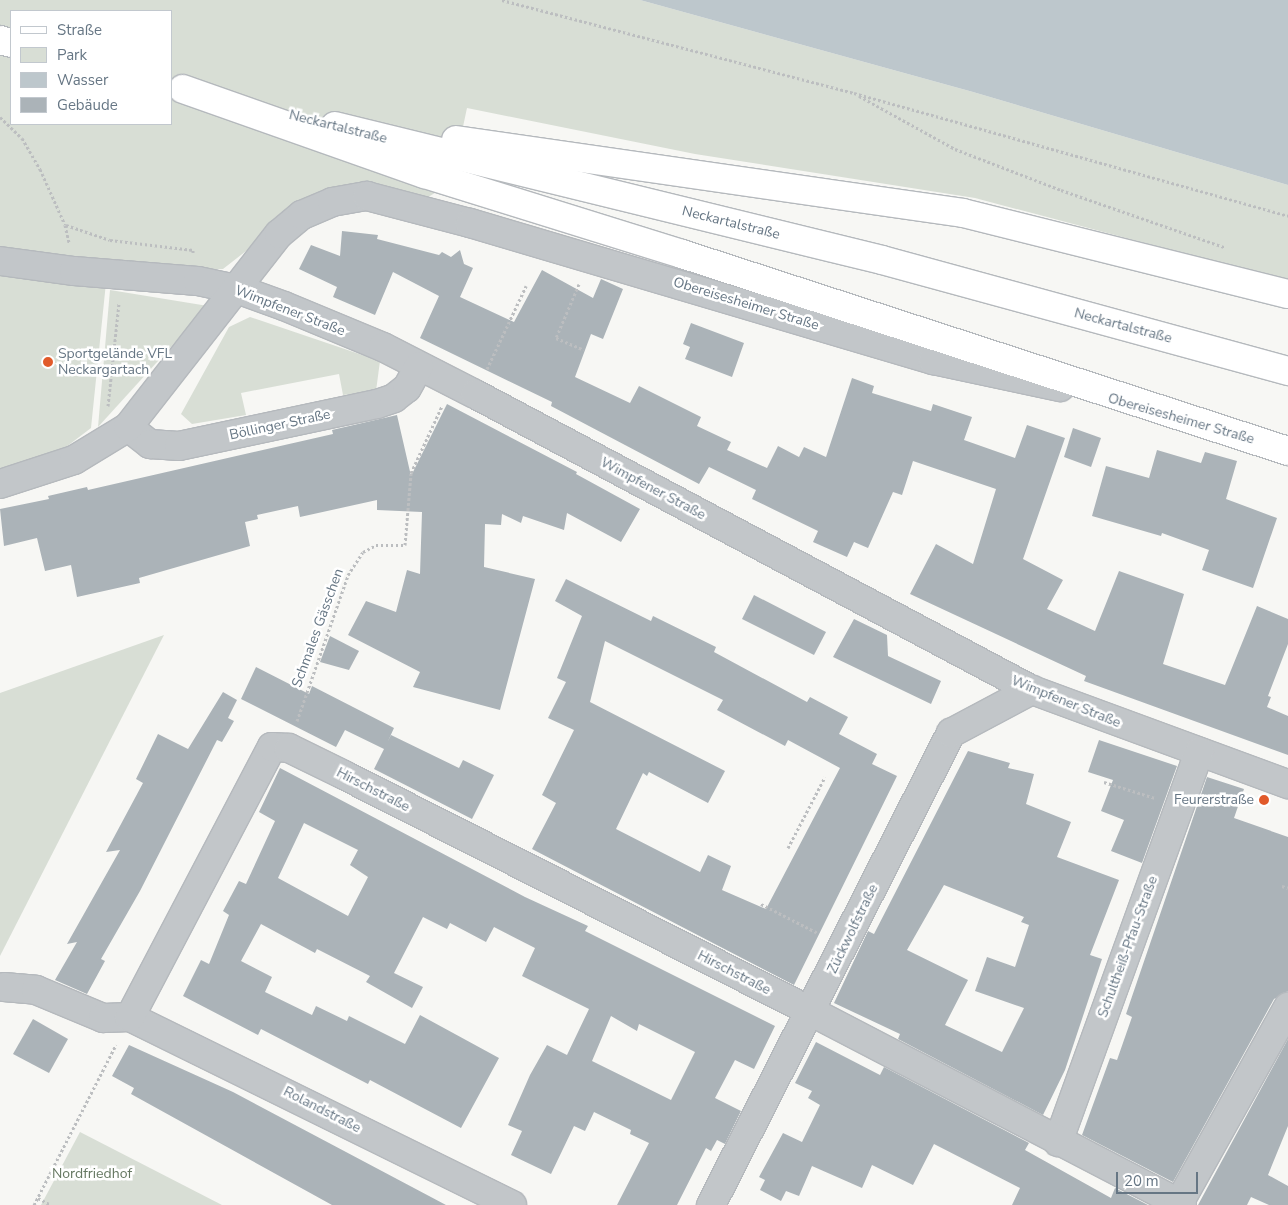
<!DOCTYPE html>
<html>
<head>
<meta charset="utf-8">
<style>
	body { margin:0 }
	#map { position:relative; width:1288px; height:1205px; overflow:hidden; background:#f7f7f4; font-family:"Nunito Sans",sans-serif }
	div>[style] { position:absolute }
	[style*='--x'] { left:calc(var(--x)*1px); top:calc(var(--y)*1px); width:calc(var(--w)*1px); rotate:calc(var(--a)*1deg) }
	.green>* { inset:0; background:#d8ded5 }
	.water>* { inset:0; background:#bdc7cc }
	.building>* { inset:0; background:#abb3b8 }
	.path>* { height:3px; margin-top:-1.5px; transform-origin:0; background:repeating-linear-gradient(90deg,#bcbec0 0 2.5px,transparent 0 5px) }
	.roads { filter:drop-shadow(1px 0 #b5b9bd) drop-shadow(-1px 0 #b5b9bd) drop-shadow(0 1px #b5b9bd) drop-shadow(0 -1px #b5b9bd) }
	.minor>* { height:28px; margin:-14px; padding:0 14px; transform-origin:14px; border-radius:14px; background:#c2c6c9 }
	.major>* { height:28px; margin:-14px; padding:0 14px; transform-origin:14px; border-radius:14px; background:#fff }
	.dots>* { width:14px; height:14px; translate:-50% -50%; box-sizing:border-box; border:2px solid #fff; border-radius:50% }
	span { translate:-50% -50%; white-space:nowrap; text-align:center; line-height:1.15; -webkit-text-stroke:5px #fff; paint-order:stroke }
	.street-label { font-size:14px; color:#667684 }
	.poi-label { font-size:14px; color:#667684 }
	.left { translate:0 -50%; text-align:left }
	.right { translate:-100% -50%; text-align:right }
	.park-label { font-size:14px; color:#657761 }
	.legend { position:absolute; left:10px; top:10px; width:162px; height:115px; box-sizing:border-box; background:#fff; border:1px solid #c2c8ce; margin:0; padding:6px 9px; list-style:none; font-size:15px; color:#667684 }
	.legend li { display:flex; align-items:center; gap:10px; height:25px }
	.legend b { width:25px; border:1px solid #c2c8ce }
	.scale { position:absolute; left:1116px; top:1172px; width:82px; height:22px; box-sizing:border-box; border:2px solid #667684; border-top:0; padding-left:6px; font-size:15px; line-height:18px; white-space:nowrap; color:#667684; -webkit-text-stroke:4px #fff; paint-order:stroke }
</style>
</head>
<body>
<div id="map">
	<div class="green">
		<div style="clip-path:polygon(evenodd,0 0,640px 0,973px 92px,1288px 185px,1288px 281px,975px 198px,695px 154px,467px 108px,451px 183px,425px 199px,349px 185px,255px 244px,223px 269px,107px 273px,91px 428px,45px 463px,0 468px,0 0,11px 11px,171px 11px,171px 124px,11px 124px,11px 11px)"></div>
		<div style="clip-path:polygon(110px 290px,208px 306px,98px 427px)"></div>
		<div style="clip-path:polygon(250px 317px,380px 361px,376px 391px,343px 395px,339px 374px,241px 393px,246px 415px,192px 424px,181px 414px,229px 327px)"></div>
		<div style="clip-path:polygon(164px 635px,0 956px,0 693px)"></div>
		<div style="clip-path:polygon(80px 1132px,222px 1205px,41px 1205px)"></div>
	</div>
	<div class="water">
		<div style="clip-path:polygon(640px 0,1288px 0,1288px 185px,973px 92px)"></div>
	</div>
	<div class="building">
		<div style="clip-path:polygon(342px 231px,378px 235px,377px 239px,439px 255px,442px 252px,451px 257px,460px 250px,464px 264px,473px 268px,460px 297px,514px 322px,542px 270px,593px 298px,601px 279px,623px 289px,603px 339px,591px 334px,575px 377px,630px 403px,639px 386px,701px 417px,697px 426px,731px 442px,727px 450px,767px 468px,778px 446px,799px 457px,804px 447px,826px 457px,852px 378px,874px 386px,872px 393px,931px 411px,933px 404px,972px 417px,964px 440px,1015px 458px,1027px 425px,1065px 438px,1023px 559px,1063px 580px,1047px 609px,1095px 631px,1119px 571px,1184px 594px,1163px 664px,1225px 685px,1257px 606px,1288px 619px,1288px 644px,1268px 696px,1271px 697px,1267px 707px,1288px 716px,1288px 755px,1084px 681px,1086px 676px,910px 594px,936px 544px,973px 564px,996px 489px,913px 461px,902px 495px,893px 492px,868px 548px,854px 542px,847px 557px,813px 542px,818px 531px,752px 499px,756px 490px,709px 467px,699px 484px,551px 406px,552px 402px,420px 338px,439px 296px,393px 272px,375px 315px,333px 297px,337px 287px,299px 269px,311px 245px,340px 256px)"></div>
		<div style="clip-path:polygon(691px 323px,744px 343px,732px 377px,685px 359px,690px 347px,683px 344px)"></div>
		<div style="clip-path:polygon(447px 404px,577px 472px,576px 474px,640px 509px,621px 542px,567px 513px,564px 530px,523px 516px,521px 523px,502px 514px,501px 525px,485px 524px,484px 567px,535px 579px,500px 710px,413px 687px,420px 672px,348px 635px,366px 601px,396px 612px,407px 570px,420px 574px,422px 512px,377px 510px,377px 500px,300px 517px,298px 506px,257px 515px,258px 519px,245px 522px,250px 546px,139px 578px,140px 583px,77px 597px,71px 565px,45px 571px,37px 538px,4px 546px,0 509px,49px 499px,48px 496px,87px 487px,88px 490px,333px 434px,332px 430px,397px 415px,411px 476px)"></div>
		<div style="clip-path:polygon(1073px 428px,1101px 438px,1091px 467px,1064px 457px)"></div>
		<div style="clip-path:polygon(1157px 450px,1201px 463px,1205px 452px,1237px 461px,1226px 499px,1277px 518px,1253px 588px,1202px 570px,1209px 550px,1162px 533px,1161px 536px,1092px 516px,1106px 466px,1149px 478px)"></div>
		<div style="clip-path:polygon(evenodd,566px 579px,651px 621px,653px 616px,716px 647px,714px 652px,807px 702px,810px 697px,848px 717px,839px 734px,877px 754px,872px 764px,897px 776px,794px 985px,532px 849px,556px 803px,542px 795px,574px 730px,548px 718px,566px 682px,557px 678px,582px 616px,555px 601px,566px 579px,605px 641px,723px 700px,717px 710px,785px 746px,788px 740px,840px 768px,766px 909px,722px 890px,731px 866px,708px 855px,700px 872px,616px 829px,643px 773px,647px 776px,649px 772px,708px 803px,725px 771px,590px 702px,605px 641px)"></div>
		<div style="clip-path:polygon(754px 595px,826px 632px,814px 655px,742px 619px)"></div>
		<div style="clip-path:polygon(854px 619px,887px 635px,888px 656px,941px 681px,931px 704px,833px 657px)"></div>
		<div style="clip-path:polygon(330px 636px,359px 651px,349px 670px,320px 662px)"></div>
		<div style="clip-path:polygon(256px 667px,309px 694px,312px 686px,394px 728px,388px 741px,391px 735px,459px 768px,463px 760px,494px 775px,472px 819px,374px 769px,384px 749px,345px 730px,336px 747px,241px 699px)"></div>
		<div style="clip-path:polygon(223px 692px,237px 700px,228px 718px,234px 721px,222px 742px,217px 740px,140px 891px,101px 959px,105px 961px,87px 994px,55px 980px,77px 942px,67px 944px,120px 850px,106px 852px,143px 783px,136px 779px,158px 734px,188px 749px)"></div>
		<div style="clip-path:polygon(1099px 740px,1177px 766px,1142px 863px,1111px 851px,1124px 820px,1101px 811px,1113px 780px,1088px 772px)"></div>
		<div style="clip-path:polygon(evenodd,968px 751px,1010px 763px,1008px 768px,1034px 774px,1026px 804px,1071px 822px,1057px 857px,1119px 880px,1090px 955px,1102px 959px,1065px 1070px,1043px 1115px,898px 1039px,900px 1034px,834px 1003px,868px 931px,874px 934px,968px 751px,944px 885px,1024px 917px,1021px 922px,1029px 925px,1015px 967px,987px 957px,975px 991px,1024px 1008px,1002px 1052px,945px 1025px,968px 980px,907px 950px,944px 885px)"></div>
		<div style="clip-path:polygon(evenodd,280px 768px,525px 897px,588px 926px,585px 931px,775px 1026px,754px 1069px,735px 1060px,715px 1098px,741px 1111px,725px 1144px,717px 1140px,711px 1151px,706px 1148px,677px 1205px,617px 1205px,649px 1143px,630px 1134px,631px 1130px,594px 1112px,585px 1131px,574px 1126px,551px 1174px,511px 1155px,522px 1131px,508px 1125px,530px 1075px,547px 1045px,567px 1055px,589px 1009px,522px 976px,535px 948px,494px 927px,486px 942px,450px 923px,447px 929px,423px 917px,394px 973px,423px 987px,412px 1008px,366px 982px,370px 976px,317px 949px,315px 953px,261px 924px,241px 961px,272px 977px,265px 992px,312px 1015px,316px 1006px,347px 1021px,349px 1016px,405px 1044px,420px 1015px,499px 1058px,461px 1128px,370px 1080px,368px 1084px,261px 1029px,258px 1035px,183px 996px,201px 960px,209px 964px,229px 915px,223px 911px,239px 881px,246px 884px,275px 821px,259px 812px,280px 768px,304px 823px,358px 850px,350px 865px,368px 877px,348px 916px,278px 878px,304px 823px,280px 768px,611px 1016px,637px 1031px,639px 1024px,695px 1052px,671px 1100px,592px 1061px,611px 1016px)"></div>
		<div style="clip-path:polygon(1207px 777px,1244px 789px,1234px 818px,1288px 837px,1288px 991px,1274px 999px,1173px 1182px,1082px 1135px,1110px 1058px,1117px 1060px,1132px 1017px,1126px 1014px)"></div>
		<div style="clip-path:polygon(33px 1019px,68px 1039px,49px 1073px,13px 1054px)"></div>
		<div style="clip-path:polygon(1288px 1039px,1288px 1126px,1268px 1175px,1288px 1186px,1288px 1205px,1269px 1205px,1251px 1197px,1247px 1205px,1198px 1205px)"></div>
		<div style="clip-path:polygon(816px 1042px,880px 1075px,884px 1067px,1029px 1143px,1025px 1150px,1111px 1198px,1115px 1188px,1148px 1205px,1012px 1205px,1020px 1188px,934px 1144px,913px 1185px,872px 1165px,862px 1188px,812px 1166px,799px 1196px,786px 1191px,781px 1201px,760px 1190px,765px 1180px,759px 1177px,783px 1133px,802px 1142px,820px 1105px,808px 1098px,812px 1091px,795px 1083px)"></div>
		<div style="clip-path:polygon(129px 1045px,233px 1092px,446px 1205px,332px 1205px,131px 1094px,134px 1088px,112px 1076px)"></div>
	</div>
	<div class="path">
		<div style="--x:502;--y:0;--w:364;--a:14.8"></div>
		<div style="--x:854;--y:93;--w:451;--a:15.8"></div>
		<div style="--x:859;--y:96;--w:110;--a:28.9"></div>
		<div style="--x:955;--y:149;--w:114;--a:21.1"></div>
		<div style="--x:1061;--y:190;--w:173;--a:19.3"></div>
		<div style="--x:0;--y:117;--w:30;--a:44"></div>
		<div style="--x:22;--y:138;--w:36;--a:60"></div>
		<div style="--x:40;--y:169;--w:61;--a:65.9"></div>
		<div style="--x:65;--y:225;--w:18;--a:77"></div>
		<div style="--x:66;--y:225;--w:46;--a:18.8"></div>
		<div style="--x:110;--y:240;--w:84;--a:6.9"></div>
		<div style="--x:193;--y:250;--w:4;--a:90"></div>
		<div style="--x:579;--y:284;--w:59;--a:113.1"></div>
		<div style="--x:556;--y:338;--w:30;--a:23"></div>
		<div style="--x:487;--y:369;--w:92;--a:-64.8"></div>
		<div style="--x:108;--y:406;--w:104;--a:-83.9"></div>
		<div style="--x:297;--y:721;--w:155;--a:-70.7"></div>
		<div style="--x:348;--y:575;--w:27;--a:-57"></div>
		<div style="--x:363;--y:552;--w:15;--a:-28"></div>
		<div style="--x:376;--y:545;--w:29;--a:0"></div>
		<div style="--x:405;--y:545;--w:72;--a:-85.2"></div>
		<div style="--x:411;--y:473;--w:74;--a:-65.2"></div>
		<div style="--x:1104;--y:782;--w:53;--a:17.4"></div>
		<div style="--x:788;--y:848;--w:80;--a:-62.5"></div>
		<div style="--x:1282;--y:886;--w:6;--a:18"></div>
		<div style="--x:761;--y:904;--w:64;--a:27"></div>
		<div style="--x:38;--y:1198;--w:15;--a:28"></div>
		<div style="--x:34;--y:1205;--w:180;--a:-62.9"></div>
	</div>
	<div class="roads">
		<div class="minor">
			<div style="--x:0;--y:261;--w:75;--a:7.7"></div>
			<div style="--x:74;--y:271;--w:124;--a:4.6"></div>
			<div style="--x:198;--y:281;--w:40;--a:12"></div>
			<div style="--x:237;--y:289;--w:50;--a:19.9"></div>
			<div style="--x:284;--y:306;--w:107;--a:22.5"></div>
			<div style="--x:383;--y:347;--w:103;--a:27.1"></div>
			<div style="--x:475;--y:394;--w:631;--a:27.99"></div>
			<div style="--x:1032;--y:690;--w:273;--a:20.2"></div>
			<div style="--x:128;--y:427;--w:28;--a:38"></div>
			<div style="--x:150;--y:444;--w:29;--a:4"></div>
			<div style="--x:179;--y:446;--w:202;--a:-12"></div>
			<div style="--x:377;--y:404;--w:18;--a:-19"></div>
			<div style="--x:394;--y:398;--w:16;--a:-38"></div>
			<div style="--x:407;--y:388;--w:25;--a:-61"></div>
			<div style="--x:0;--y:484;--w:78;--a:-18"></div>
			<div style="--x:74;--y:460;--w:63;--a:-31.4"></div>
			<div style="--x:128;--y:427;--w:245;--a:-52"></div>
			<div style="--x:279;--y:234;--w:30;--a:-40"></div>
			<div style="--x:302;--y:215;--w:33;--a:-23"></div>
			<div style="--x:332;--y:202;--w:36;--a:-10"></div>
			<div style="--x:367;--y:196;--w:106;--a:14.7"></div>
			<div style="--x:470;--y:223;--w:483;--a:16.5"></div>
			<div style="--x:933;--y:360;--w:130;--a:12"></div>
			<div style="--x:4;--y:987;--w:32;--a:5"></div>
			<div style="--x:36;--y:990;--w:73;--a:22.7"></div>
			<div style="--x:103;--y:1018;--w:27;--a:-2"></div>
			<div style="--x:1058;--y:1142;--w:415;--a:-70.1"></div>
			<div style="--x:512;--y:1205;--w:426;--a:-153.8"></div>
			<div style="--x:130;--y:1017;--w:305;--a:-62.3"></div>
			<div style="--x:272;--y:747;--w:17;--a:3"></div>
			<div style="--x:289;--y:748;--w:61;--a:26.1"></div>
			<div style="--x:344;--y:775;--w:525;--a:26.86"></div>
			<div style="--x:812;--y:1012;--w:417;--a:27.5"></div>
			<div style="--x:711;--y:1205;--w:530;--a:-63.05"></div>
			<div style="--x:951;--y:733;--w:92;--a:-28"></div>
			<div style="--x:1178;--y:1205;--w:227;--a:-60.9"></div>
		</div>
		<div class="major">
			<div style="--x:0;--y:40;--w:11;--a:15"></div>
			<div style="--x:183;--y:89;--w:256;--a:19.4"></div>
			<div style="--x:425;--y:174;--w:269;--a:17.3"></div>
			<div style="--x:682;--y:254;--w:637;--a:18.01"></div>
			<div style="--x:335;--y:126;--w:563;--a:13.76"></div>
			<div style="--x:882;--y:260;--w:421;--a:15.3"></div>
			<div style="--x:456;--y:140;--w:512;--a:8.19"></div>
			<div style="--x:963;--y:213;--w:335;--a:14"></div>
		</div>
	</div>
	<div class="dots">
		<div style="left:48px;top:362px;background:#e15a2a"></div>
		<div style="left:1264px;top:800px;background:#e15a2a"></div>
	</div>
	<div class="street-label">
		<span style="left:338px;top:127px;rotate:14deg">Neckartalstraße</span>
		<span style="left:731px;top:223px;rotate:14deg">Neckartalstraße</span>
		<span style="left:746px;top:304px;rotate:17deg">Obereisesheimer Straße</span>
		<span style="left:290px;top:311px;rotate:21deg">Wimpfener Straße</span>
		<span style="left:1123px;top:326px;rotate:15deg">Neckartalstraße</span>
		<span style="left:1181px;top:419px;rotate:16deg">Obereisesheimer Straße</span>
		<span style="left:280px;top:425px;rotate:-12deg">Böllinger Straße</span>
		<span style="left:653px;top:489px;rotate:28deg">Wimpfener Straße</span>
		<span style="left:318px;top:628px;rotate:-70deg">Schmales Gässchen</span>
		<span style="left:1066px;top:702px;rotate:22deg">Wimpfener Straße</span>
		<span style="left:373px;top:790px;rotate:27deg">Hirschstraße</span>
		<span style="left:853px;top:929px;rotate:-64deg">Zückwolfstraße</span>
		<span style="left:1128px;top:947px;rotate:-70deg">Schultheiß-Pfau-Straße</span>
		<span style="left:734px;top:973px;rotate:27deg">Hirschstraße</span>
		<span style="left:322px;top:1110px;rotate:27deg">Rolandstraße</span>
	</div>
	<div class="poi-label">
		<span class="left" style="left:58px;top:362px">Sportgelände VFL<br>Neckargartach</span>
		<span class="right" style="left:1254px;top:800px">Feurerstraße</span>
	</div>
	<div class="park-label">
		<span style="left:92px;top:1174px">Nordfriedhof</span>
	</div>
	<ul class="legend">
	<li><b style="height:6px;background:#fff"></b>Straße</li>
	<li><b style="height:14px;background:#d8ded5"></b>Park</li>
	<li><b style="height:14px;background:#bdc7cc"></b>Wasser</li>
	<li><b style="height:14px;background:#abb3b8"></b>Gebäude</li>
	</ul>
	<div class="scale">20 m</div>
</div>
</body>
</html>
